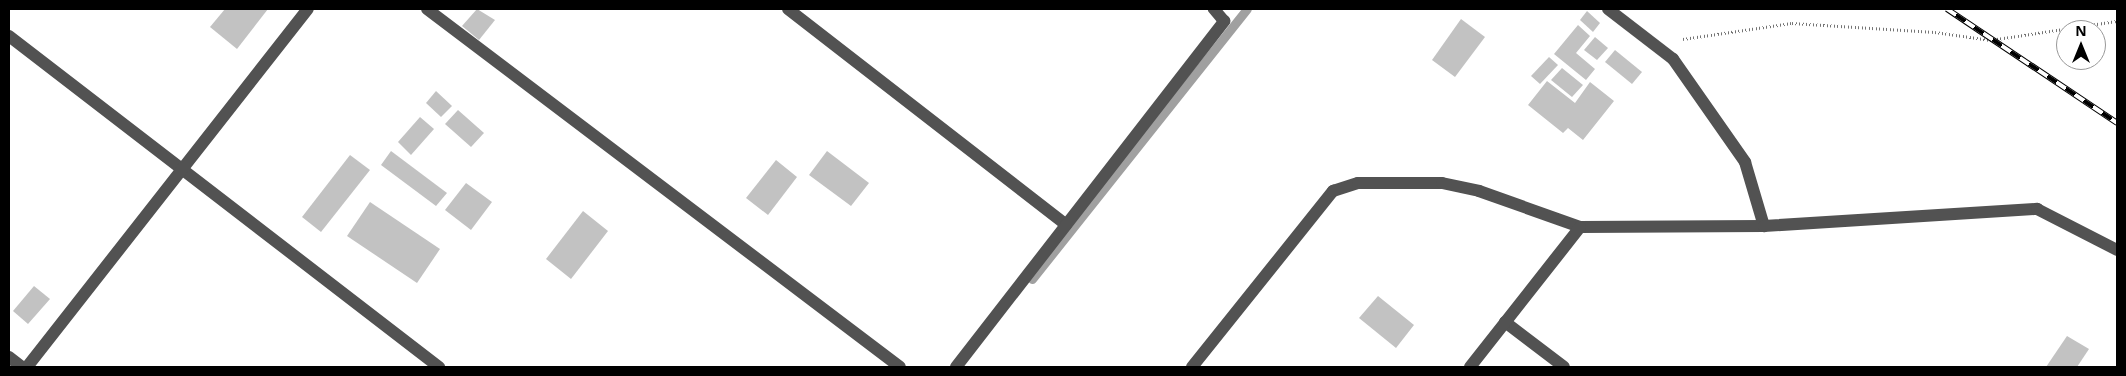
<!DOCTYPE html>
<html>
<head>
<meta charset="utf-8">
<style>
	body { margin:0 }
	#map { position:relative; width:2126px; height:376px; overflow:hidden; background:#fff; font-family:"Noto Sans",sans-serif }
	div>[style] { position:absolute }
	[style*='--x'] { left:calc(var(--x)*1px); top:calc(var(--y)*1px); width:calc(var(--w)*1px); rotate:calc(var(--a)*1deg) }
	.stream>* { height:9px; margin:-4.5px; padding:0 4.5px; transform-origin:4.5px; border-radius:4.5px; background:#a0a0a0 }
	.building>* { inset:0; background:#c2c2c2 }
	.path>* { height:3px; margin-top:-1.5px; transform-origin:0; background:repeating-linear-gradient(90deg,#747474 0 1px,transparent 0 3.5px) }
	.minor>* { height:12px; margin:-6px; padding:0 6px; transform-origin:6px; border-radius:6px; background:#525252 }
	.rail>* { height:5.5px; margin-top:-2.75px; transform-origin:0; background:repeating-linear-gradient(90deg,#fff 0 11px,#000 0 22px); box-sizing:border-box; border-block:1px solid #000 }
	span { translate:-50% -50%; white-space:nowrap; text-align:center; line-height:1.15; -webkit-text-stroke:4.5px #fff; paint-order:stroke }
	.frame { position:absolute; inset:0; border:10px solid #000; pointer-events:none }
	.north { position:absolute; left:2056px; top:20px; width:50px; height:50px; box-sizing:border-box; background:#fff; border:1px solid #999; border-radius:50%; rotate:0deg; font-size:14px; font-weight:700; line-height:20px; text-align:center; color:#000 }
	.north::after { content:''; display:block; margin:auto; width:18px; height:22px; background:#000; clip-path:polygon(50% 0,100% 100%,50% 72%,0 100%) }
</style>
</head>
<body>
<div id="map">
	<div class="stream">
		<div style="--x:1032;--y:279;--w:345;--a:-51.5"></div>
	</div>
	<div class="building">
		<div style="clip-path:polygon(225px 9px,268px 9px,237px 49px,210px 27px)"></div>
		<div style="clip-path:polygon(477px 9px,495px 20px,479px 40px,462px 26px)"></div>
		<div style="clip-path:polygon(1587px 11px,1600px 23px,1593px 32px,1580px 20px)"></div>
		<div style="clip-path:polygon(1461px 19px,1485px 37px,1455px 77px,1432px 60px)"></div>
		<div style="clip-path:polygon(1578px 25px,1590px 36px,1576px 53px,1595px 69px,1586px 80px,1554px 54px)"></div>
		<div style="clip-path:polygon(1595px 37px,1608px 48px,1597px 60px,1584px 50px)"></div>
		<div style="clip-path:polygon(1615px 50px,1642px 72px,1632px 84px,1605px 62px)"></div>
		<div style="clip-path:polygon(1549px 57px,1558px 65px,1540px 84px,1531px 76px)"></div>
		<div style="clip-path:polygon(1562px 68px,1583px 85px,1572px 97px,1551px 80px)"></div>
		<div style="clip-path:polygon(1547px 81px,1575px 103px,1590px 82px,1614px 101px,1583px 140px,1568px 128px,1563px 133px,1528px 105px)"></div>
		<div style="clip-path:polygon(436px 91px,452px 106px,441px 117px,426px 103px)"></div>
		<div style="clip-path:polygon(458px 110px,484px 133px,471px 147px,445px 124px)"></div>
		<div style="clip-path:polygon(420px 117px,434px 129px,411px 155px,398px 142px)"></div>
		<div style="clip-path:polygon(391px 151px,447px 193px,436px 206px,381px 165px)"></div>
		<div style="clip-path:polygon(827px 151px,869px 183px,851px 206px,809px 175px)"></div>
		<div style="clip-path:polygon(350px 155px,370px 170px,321px 232px,302px 217px)"></div>
		<div style="clip-path:polygon(776px 160px,797px 177px,768px 215px,746px 198px)"></div>
		<div style="clip-path:polygon(466px 183px,492px 202px,471px 230px,445px 210px)"></div>
		<div style="clip-path:polygon(370px 202px,440px 249px,417px 283px,347px 236px)"></div>
		<div style="clip-path:polygon(583px 211px,608px 231px,571px 279px,546px 259px)"></div>
		<div style="clip-path:polygon(34px 286px,50px 299px,28px 324px,13px 311px)"></div>
		<div style="clip-path:polygon(1378px 296px,1414px 325px,1396px 348px,1359px 318px)"></div>
		<div style="clip-path:polygon(2067px 336px,2089px 349px,2077px 367px,2046px 367px)"></div>
	</div>
	<div class="path">
		<div style="--x:1683;--y:39;--w:110;--a:-8.4"></div>
		<div style="--x:1792;--y:23;--w:143;--a:3.6"></div>
		<div style="--x:1935;--y:32;--w:56;--a:8.3"></div>
		<div style="--x:1990;--y:40;--w:128;--a:-8.5"></div>
	</div>
	<div class="minor">
		<div style="--x:427;--y:9;--w:593;--a:37.12"></div>
		<div style="--x:788;--y:9;--w:352;--a:37.8"></div>
		<div style="--x:1608;--y:9;--w:82;--a:37.6"></div>
		<div style="--x:1673;--y:59;--w:126;--a:55"></div>
		<div style="--x:1745;--y:162;--w:67;--a:73.5"></div>
		<div style="--x:9;--y:36;--w:543;--a:37.59"></div>
		<div style="--x:1505;--y:322;--w:74;--a:37.3"></div>
		<div style="--x:9;--y:357;--w:16;--a:38"></div>
		<div style="--x:27;--y:367;--w:455;--a:-51.9"></div>
		<div style="--x:956;--y:367;--w:438;--a:-52.2"></div>
		<div style="--x:1224;--y:21;--w:16;--a:-130"></div>
		<div style="--x:1192;--y:367;--w:226;--a:-51.3"></div>
		<div style="--x:1333;--y:191;--w:26;--a:-18"></div>
		<div style="--x:1358;--y:183;--w:84;--a:0"></div>
		<div style="--x:1442;--y:183;--w:38;--a:12"></div>
		<div style="--x:1479;--y:191;--w:107;--a:19.6"></div>
		<div style="--x:1580;--y:227;--w:184;--a:-0.3"></div>
		<div style="--x:1764;--y:226;--w:274;--a:-3.6"></div>
		<div style="--x:2037;--y:209;--w:90;--a:27.1"></div>
		<div style="--x:1470;--y:367;--w:178;--a:-51.8"></div>
	</div>
	<div class="rail">
		<div style="--x:1947;--y:9;--w:205;--a:33.8"></div>
	</div>
	<div class="frame"></div>
	<div class="north">N</div>
</div>
</body>
</html>
